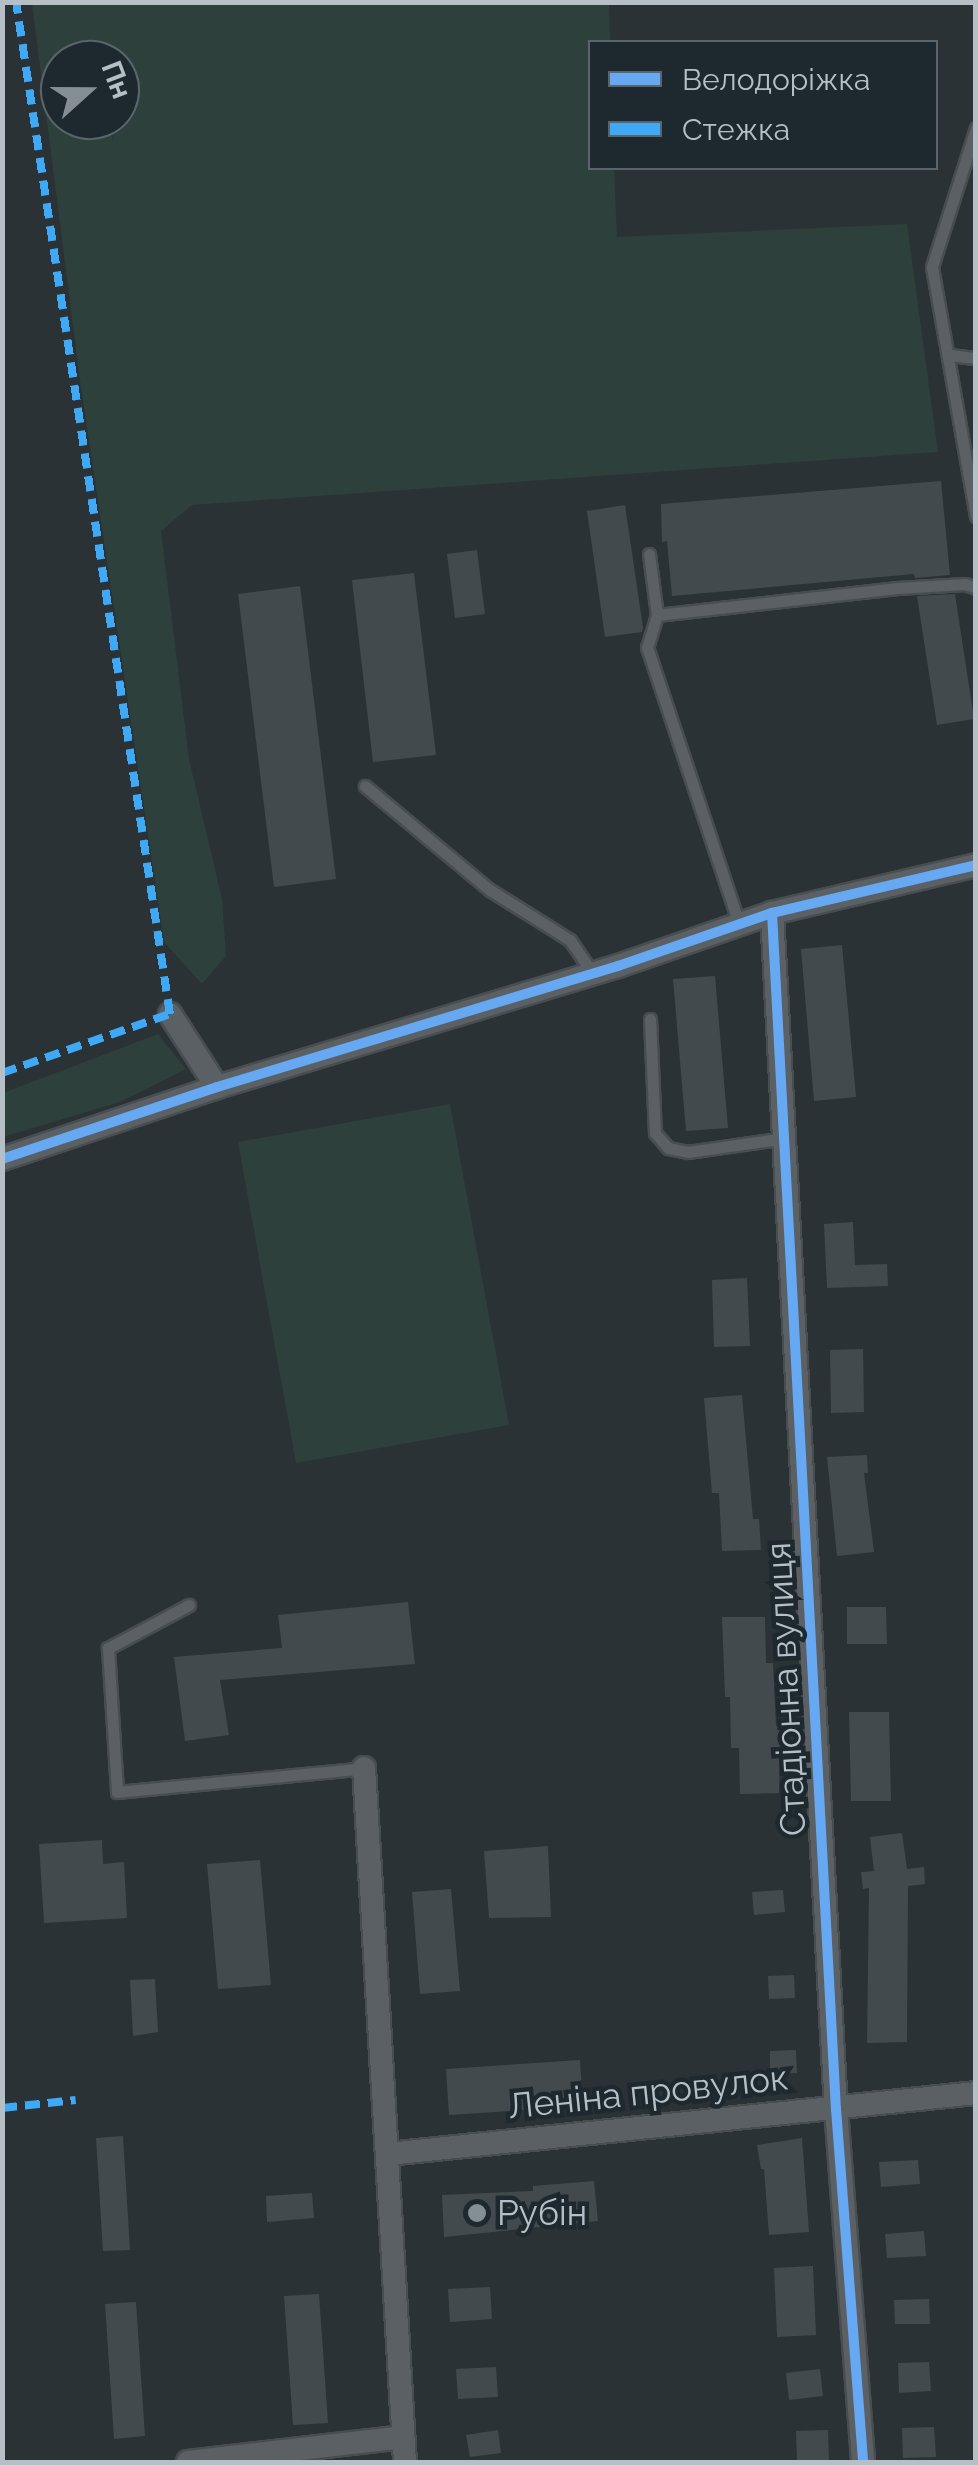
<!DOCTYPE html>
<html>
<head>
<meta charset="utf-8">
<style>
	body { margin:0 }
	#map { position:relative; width:978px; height:2465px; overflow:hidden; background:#2a3235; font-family:Raleway,sans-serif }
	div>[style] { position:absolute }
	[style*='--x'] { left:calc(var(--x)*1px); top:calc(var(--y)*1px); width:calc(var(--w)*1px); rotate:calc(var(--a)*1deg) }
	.green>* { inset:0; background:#2d403b }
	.building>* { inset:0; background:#434a4d }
	.roads { filter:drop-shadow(2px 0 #484d50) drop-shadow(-2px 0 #484d50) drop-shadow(0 2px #484d50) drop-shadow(0 -2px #484d50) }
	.lane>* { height:11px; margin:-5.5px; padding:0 5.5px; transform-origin:5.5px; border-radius:5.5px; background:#5a6063 }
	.street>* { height:22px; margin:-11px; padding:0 11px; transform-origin:11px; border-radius:11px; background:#5a6063 }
	.quiet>* { height:8px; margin-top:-4px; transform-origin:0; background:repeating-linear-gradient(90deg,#3fa9f5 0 15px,transparent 0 23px) }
	.cycleway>* { height:10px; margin:-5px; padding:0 5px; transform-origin:5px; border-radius:5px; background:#66a8f1 }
	.dots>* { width:28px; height:28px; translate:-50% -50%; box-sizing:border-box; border:5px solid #1e292f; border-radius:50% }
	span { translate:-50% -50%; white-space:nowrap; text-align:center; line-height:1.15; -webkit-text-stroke:9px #1e292f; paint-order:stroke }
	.street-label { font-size:35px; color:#b5bfc5 }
	.poi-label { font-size:35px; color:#b5bfc5 }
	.left { translate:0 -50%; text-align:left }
	.frame { position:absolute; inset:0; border:5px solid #b5bfc5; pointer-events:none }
	.legend { position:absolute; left:588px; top:40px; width:350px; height:130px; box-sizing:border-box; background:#1e292f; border:2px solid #5a656b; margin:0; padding:12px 18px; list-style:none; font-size:30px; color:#b5bfc5 }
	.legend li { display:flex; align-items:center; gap:20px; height:50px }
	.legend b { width:50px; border:2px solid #5a656b }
	.north { position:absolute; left:40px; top:40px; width:100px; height:100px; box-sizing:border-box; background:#1e292f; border:2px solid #5a656b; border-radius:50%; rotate:69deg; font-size:28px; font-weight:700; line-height:40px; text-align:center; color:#b5bfc5 }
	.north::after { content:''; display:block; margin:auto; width:35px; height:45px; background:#848e93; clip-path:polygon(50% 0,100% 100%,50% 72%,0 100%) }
</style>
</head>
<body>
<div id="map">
	<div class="green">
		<div style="clip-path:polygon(evenodd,32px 3px,609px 3px,610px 42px,590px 42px,590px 168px,614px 168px,617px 237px,907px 224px,938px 452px,192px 505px,161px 531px,189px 759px,222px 899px,226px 956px,202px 984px,164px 942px,80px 381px,32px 3px,60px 60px,120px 60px,120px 120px,111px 120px,113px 142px,109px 120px,60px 120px,60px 60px)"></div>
		<div style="clip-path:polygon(158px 1034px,186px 1069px,120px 1102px,3px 1137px,3px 1093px)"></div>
		<div style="clip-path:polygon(450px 1104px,509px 1425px,296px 1463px,238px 1142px)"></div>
	</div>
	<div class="building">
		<div style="clip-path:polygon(941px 481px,950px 575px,915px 578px,914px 574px,672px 596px,667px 541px,662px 542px,661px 504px)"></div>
		<div style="clip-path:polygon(625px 505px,643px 628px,642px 632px,605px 637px,587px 511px)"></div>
		<div style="clip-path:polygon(477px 550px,485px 614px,455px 618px,447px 554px)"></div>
		<div style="clip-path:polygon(414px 573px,436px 755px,373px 762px,352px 580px)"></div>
		<div style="clip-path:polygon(300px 586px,336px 879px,274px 887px,238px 594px)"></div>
		<div style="clip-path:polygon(955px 594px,974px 719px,937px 725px,917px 596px)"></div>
		<div style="clip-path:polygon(842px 945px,856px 1097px,814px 1101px,801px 949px)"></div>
		<div style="clip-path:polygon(715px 976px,728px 1128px,686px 1131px,673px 979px)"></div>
		<div style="clip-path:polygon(853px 1222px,855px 1265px,887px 1264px,888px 1286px,827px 1288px,824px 1224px)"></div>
		<div style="clip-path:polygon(747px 1278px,750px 1346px,714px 1347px,712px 1280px)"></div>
		<div style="clip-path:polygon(863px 1349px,864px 1412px,831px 1413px,830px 1350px)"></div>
		<div style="clip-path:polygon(742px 1395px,753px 1519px,759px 1519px,761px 1550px,722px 1551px,719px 1493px,712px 1493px,704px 1398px)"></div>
		<div style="clip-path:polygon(867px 1455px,868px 1473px,864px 1473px,874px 1552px,837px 1556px,827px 1457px)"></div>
		<div style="clip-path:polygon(408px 1602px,415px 1664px,220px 1680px,229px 1735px,185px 1741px,174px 1657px,282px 1648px,278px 1615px)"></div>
		<div style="clip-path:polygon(847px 1607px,886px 1607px,887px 1644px,847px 1644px)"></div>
		<div style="clip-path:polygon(722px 1617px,765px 1617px,766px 1663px,773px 1663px,776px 1726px,781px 1725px,779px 1793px,740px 1794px,739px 1748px,731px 1748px,730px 1697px,725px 1697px)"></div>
		<div style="clip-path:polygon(849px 1712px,889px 1712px,891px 1801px,851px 1801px)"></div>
		<div style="clip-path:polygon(902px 1833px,907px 1869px,924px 1867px,925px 1884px,908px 1886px,907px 2042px,867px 2043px,869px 1888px,863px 1889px,861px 1872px,874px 1871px,870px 1837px)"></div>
		<div style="clip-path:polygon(102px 1840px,103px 1864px,124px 1862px,127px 1918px,44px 1923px,39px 1844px)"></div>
		<div style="clip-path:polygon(548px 1846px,551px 1917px,489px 1918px,484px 1851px)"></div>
		<div style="clip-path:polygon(260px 1860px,271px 1985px,218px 1989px,207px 1864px)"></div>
		<div style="clip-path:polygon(451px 1889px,460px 1991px,420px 1994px,412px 1892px)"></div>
		<div style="clip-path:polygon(783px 1890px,785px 1912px,754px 1915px,752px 1892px)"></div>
		<div style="clip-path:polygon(794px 1975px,795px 1998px,769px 1999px,768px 1976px)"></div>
		<div style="clip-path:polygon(155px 1979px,158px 2032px,133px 2036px,130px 1980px)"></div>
		<div style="clip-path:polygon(796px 2050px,797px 2073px,770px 2074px,770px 2051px)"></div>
		<div style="clip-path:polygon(580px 2060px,583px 2106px,449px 2115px,446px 2069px)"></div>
		<div style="clip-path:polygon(123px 2136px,130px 2250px,103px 2251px,96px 2138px)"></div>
		<div style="clip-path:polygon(802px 2138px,809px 2232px,769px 2235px,764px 2169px,761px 2169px,757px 2145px)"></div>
		<div style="clip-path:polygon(918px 2160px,920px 2184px,881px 2187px,879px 2162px)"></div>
		<div style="clip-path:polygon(594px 2181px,598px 2221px,444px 2237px,442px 2195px,533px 2191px,533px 2186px)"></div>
		<div style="clip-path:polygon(312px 2193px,314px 2218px,267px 2222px,266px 2196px)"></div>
		<div style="clip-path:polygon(924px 2231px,926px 2256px,887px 2258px,885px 2234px)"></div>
		<div style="clip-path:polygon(813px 2266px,816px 2335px,777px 2337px,774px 2268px)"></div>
		<div style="clip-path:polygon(490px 2287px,492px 2319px,450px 2322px,448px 2289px)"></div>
		<div style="clip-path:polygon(319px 2294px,328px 2423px,293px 2425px,284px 2296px)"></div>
		<div style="clip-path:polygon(929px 2299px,930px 2324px,895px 2324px,894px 2300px)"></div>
		<div style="clip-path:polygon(136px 2302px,145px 2436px,114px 2439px,105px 2304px)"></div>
		<div style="clip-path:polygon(929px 2362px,931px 2391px,899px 2393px,898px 2363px)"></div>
		<div style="clip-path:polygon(496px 2367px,498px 2397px,458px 2399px,456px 2369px)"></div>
		<div style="clip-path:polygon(820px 2369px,823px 2396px,789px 2400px,786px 2373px)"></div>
		<div style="clip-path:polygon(934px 2427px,936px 2457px,903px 2458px,902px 2428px)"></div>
		<div style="clip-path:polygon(498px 2430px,501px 2453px,470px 2457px,466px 2435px)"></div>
		<div style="clip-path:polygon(828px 2430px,829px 2460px,797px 2461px,796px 2431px)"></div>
	</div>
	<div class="roads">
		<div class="lane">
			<div style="--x:976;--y:128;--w:146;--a:107.6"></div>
			<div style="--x:932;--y:267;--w:253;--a:80"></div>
			<div style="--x:950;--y:355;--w:26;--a:7"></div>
			<div style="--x:649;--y:554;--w:62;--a:82.5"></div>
			<div style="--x:657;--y:615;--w:242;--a:-6.4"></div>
			<div style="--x:897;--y:588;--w:68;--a:-3.4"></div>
			<div style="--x:965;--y:584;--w:12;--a:20"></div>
			<div style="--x:657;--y:615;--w:34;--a:107"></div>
			<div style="--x:647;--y:647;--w:291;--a:71.6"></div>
			<div style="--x:365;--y:786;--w:163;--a:39.8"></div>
			<div style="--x:490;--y:890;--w:94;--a:32"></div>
			<div style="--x:570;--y:940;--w:40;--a:56"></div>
			<div style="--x:650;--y:1019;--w:114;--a:87.5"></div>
			<div style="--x:655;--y:1133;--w:20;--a:49"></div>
			<div style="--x:668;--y:1148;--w:20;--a:11"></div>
			<div style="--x:688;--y:1152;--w:98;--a:-8.2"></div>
			<div style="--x:189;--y:1605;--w:92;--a:152"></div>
			<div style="--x:108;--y:1648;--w:144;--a:86.4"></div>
			<div style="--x:117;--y:1792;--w:248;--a:-5.5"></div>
		</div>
		<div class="street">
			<div style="--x:772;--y:913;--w:1198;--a:86.94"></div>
			<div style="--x:836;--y:2109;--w:354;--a:85.6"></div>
			<div style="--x:170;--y:1014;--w:87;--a:57.2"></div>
			<div style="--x:2;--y:1159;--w:227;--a:-18.5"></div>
			<div style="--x:217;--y:1087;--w:419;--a:-16.8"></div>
			<div style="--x:618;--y:966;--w:163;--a:-19"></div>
			<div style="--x:772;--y:913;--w:210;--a:-13.2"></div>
			<div style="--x:364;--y:1768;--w:695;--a:86.62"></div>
			<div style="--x:388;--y:2154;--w:591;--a:-5.92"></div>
			<div style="--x:188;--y:2462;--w:216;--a:-6.6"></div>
		</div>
	</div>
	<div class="quiet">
		<div style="--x:2;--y:1073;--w:178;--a:-19.4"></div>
		<div style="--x:170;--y:1014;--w:1024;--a:-98.65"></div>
		<div style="--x:2;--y:2108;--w:74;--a:-6.2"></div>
	</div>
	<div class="cycleway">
		<div style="--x:772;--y:913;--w:1198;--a:86.94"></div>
		<div style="--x:836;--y:2109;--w:354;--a:85.6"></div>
		<div style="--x:2;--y:1159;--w:227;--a:-18.5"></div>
		<div style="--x:217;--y:1087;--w:419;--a:-16.8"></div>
		<div style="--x:618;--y:966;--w:163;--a:-19"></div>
		<div style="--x:772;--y:913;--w:210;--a:-13.2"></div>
	</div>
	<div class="dots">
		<div style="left:477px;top:2213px;background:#848e93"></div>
	</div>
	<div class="street-label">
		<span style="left:786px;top:1689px;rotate:-93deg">Стадіонна вулиця</span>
		<span style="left:648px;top:2092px;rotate:-6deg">Леніна провулок</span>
	</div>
	<div class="poi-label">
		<span class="left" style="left:497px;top:2213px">Рубін</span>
	</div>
	<div class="frame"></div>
	<ul class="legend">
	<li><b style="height:12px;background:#66a8f1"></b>Велодоріжка</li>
	<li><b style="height:12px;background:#3fa9f5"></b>Стежка</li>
	</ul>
	<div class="north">Пн</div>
</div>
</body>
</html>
